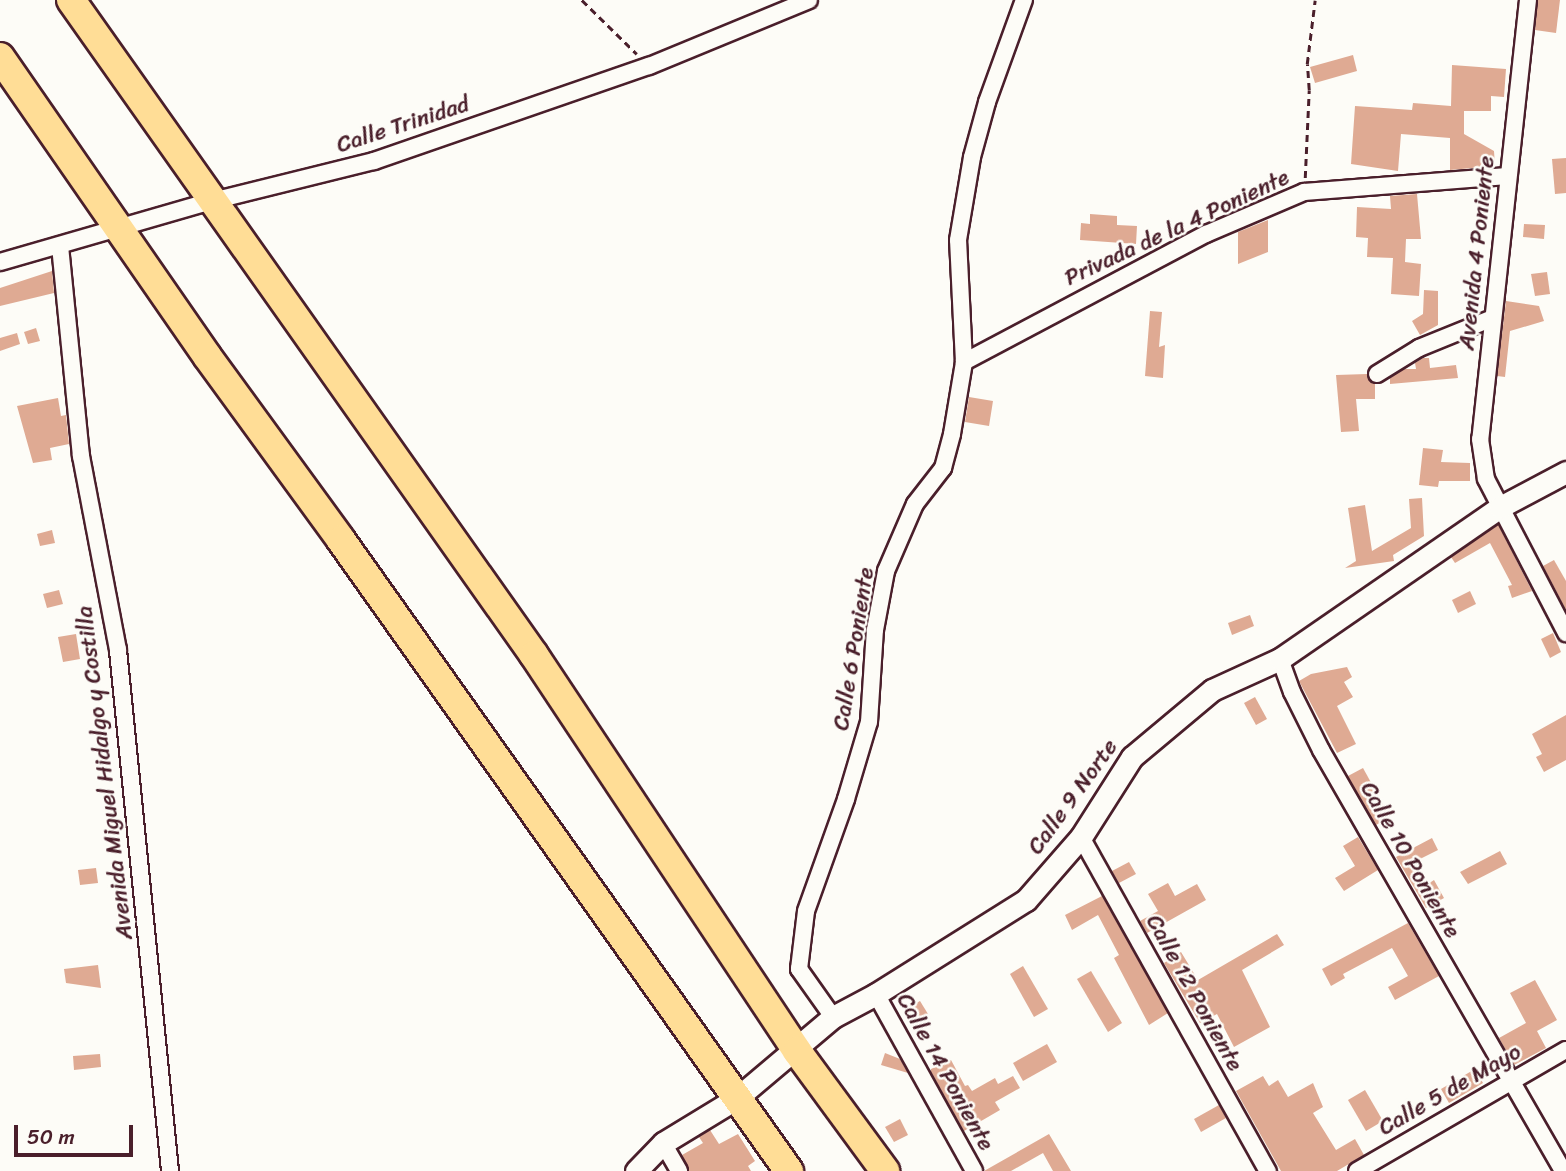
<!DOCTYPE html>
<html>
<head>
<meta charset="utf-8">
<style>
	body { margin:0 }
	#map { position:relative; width:1566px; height:1171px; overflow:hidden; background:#fdfcf7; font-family:Sriracha,sans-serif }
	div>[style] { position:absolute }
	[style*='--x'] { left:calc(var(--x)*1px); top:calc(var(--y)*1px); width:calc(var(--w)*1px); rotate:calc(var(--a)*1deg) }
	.building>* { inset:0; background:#dfaa93 }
	.path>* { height:2.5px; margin-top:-1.25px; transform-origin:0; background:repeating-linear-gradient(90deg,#4a1f2b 0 7px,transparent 0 12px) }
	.roads { filter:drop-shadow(2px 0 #4a1f2b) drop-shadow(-2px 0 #4a1f2b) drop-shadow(0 2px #4a1f2b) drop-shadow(0 -2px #4a1f2b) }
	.minor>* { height:16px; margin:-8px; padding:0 8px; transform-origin:8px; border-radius:8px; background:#fdfcf7 }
	.tertiary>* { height:21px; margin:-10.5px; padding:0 10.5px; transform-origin:10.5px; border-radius:10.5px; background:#fdfcf7 }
	.trunk>* { height:28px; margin:-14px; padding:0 14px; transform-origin:14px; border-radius:14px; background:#ffdd96 }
	span { translate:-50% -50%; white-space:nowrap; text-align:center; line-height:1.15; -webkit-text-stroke:5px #fdfcf7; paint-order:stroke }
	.street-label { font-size:23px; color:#4a1f2b }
	.scale { position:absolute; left:14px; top:1125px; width:119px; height:32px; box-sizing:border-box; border:4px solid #4a1f2b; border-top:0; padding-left:9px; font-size:21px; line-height:24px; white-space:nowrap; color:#4a1f2b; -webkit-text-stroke:5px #fdfcf7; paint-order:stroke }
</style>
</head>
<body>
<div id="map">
	<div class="building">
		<div style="clip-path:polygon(1538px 0,1560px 0,1556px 33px,1535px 30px)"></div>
		<div style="clip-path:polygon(1353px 55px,1357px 71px,1315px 83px,1310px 67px)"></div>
		<div style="clip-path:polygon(1452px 65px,1506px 69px,1504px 97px,1491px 96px,1491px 111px,1464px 111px,1464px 134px,1494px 151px,1495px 166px,1450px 170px,1450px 138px,1401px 134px,1398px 171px,1351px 164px,1355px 106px,1412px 110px,1413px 103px,1451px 106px)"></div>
		<div style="clip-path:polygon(1566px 158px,1566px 193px,1555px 194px,1552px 159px)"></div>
		<div style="clip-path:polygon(1417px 194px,1421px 239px,1406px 239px,1405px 262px,1421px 264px,1419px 296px,1391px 294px,1393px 258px,1367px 257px,1368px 238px,1356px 237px,1357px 207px,1391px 209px,1390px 196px)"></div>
		<div style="clip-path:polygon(1090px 214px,1117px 216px,1117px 225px,1137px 226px,1136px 244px,1080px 240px,1081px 223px,1090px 224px)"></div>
		<div style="clip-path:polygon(1268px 220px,1268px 252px,1238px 264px,1238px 232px)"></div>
		<div style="clip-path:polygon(1524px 224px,1545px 225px,1544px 239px,1523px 237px)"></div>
		<div style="clip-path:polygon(52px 271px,54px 293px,0 306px,0 288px)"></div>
		<div style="clip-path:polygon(1547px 272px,1550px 294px,1535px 296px,1531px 274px)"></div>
		<div style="clip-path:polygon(1424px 290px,1438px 291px,1438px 325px,1420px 335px,1412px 321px,1423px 314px)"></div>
		<div style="clip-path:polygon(1506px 301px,1539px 306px,1544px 321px,1510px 331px,1505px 377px,1497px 376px)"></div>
		<div style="clip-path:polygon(1150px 311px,1162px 312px,1159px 347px,1165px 345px,1163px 378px,1145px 376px)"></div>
		<div style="clip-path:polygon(36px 328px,40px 341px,28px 344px,24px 332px)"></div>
		<div style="clip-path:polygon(17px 333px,20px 344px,0 351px,0 338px)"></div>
		<div style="clip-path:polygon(1423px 358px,1429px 358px,1430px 368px,1456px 365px,1458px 378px,1390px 384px,1390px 378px,1404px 369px,1416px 369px,1415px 363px)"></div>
		<div style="clip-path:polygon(1367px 374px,1375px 384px,1375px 399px,1356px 399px,1359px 431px,1341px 432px,1336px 375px)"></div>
		<div style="clip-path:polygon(969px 397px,993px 401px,989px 426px,965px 422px)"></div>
		<div style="clip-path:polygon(58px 398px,61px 416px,66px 415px,69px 444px,50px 448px,52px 460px,33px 463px,17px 406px)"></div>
		<div style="clip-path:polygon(1423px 448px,1443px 450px,1441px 462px,1470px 463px,1470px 481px,1439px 481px,1438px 487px,1419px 485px)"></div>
		<div style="clip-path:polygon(1422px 498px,1424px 536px,1393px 555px,1394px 561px,1345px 568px,1356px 561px,1348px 508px,1365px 505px,1372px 551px,1411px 528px,1409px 499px)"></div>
		<div style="clip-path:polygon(1498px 524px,1532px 591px,1512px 598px,1508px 586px,1512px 585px,1490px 543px,1455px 563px,1451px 557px)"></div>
		<div style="clip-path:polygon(52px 530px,55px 543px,40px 546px,37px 534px)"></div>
		<div style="clip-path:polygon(1554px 560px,1566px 581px,1566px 610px,1543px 566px)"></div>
		<div style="clip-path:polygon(59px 590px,63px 604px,47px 608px,43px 594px)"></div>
		<div style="clip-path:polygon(1470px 591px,1476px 604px,1458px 613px,1452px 600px)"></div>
		<div style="clip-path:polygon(1250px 615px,1254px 626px,1232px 635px,1228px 623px)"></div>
		<div style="clip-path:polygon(1553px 633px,1561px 652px,1550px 658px,1541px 639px)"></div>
		<div style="clip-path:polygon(76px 634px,80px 659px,63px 662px,58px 637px)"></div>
		<div style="clip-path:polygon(1347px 667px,1352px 677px,1344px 682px,1353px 697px,1337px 706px,1356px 744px,1337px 753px,1299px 681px,1311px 674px)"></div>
		<div style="clip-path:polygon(1255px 697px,1267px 719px,1256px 725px,1244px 703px)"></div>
		<div style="clip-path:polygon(1566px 715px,1566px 760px,1544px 772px,1536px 757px,1542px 754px,1532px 734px)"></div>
		<div style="clip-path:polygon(1363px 768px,1390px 817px,1376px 825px,1348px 776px)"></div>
		<div style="clip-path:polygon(1358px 837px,1378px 870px,1344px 891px,1335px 878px,1355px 866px,1343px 846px)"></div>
		<div style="clip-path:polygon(1432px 838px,1438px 850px,1416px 861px,1428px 884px,1434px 880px,1444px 898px,1426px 908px,1396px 857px)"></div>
		<div style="clip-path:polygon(1500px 851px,1507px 864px,1468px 884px,1460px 872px)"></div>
		<div style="clip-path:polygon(1129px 862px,1136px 874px,1119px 883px,1112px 871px)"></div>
		<div style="clip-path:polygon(96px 868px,98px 883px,80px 885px,78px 870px)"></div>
		<div style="clip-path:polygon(1168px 883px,1175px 896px,1197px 884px,1206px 900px,1147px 933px,1140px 921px,1158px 911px,1148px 894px)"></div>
		<div style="clip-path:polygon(1102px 896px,1168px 1013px,1149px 1025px,1114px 958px,1119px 955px,1098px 915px,1072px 930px,1065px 915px)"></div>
		<div style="clip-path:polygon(1408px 923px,1439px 976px,1395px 1000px,1388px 987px,1408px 976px,1392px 948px,1343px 974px,1345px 978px,1331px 986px,1322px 969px)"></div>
		<div style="clip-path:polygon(1277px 934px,1284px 945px,1242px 970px,1270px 1027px,1234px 1047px,1217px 1014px,1200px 1023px,1164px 963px,1181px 952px,1198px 980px)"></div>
		<div style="clip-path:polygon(98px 965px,101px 988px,66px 983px,64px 969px)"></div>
		<div style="clip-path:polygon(1023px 966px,1048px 1009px,1034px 1017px,1010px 974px)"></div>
		<div style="clip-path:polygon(1091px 971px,1122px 1023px,1108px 1032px,1077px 979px)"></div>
		<div style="clip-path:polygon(1535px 980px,1557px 1020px,1537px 1031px,1546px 1048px,1514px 1065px,1499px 1038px,1526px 1023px,1510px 993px)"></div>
		<div style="clip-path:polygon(920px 1001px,928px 1014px,913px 1022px,906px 1009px)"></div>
		<div style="clip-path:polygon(1047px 1044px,1057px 1062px,1023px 1081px,1013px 1063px)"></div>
		<div style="clip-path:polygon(885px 1053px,900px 1059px,908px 1073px,881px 1065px)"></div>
		<div style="clip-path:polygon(100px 1054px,101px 1067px,74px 1070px,73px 1056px)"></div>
		<div style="clip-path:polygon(951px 1060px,965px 1086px,968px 1085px,972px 1091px,995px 1078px,998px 1084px,1013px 1076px,1020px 1088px,995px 1102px,1000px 1110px,964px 1131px,931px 1072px,931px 1069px)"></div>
		<div style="clip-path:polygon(1475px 1069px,1483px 1083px,1449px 1103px,1441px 1089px)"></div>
		<div style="clip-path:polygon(1263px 1076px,1269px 1086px,1278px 1080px,1288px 1097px,1313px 1083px,1323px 1107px,1313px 1113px,1336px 1150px,1355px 1139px,1364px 1155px,1337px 1171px,1281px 1171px,1236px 1091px)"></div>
		<div style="clip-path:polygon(1365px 1090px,1383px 1121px,1366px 1131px,1348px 1100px)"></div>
		<div style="clip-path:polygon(1219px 1105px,1226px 1118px,1201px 1132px,1194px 1119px)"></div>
		<div style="clip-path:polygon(900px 1119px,908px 1135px,894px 1142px,885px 1127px)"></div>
		<div style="clip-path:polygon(710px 1130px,719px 1144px,738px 1134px,755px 1161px,748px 1166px,751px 1171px,689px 1171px,682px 1155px,703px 1143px,699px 1137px)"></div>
		<div style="clip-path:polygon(1049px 1134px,1071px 1171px,1053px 1171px,1043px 1153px,1011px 1171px,984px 1171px)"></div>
	</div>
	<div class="path">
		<div style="--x:582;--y:0;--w:77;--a:44.5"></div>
		<div style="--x:1305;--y:178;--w:88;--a:-87.4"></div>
		<div style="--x:1309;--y:90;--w:26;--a:-94"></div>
		<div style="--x:1307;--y:64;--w:64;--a:-82.9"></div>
	</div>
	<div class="roads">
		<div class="minor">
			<div style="--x:1528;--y:0;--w:442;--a:96.2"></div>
			<div style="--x:1480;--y:439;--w:40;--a:81.5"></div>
			<div style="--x:1486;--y:479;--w:174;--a:62.5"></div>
			<div style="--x:60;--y:246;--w:211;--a:84.3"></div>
			<div style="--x:81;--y:456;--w:197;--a:79.2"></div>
			<div style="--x:118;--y:650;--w:524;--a:84.3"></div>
			<div style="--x:0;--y:262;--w:221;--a:-16.1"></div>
			<div style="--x:212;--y:201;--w:167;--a:-13.9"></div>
			<div style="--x:374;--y:161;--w:291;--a:-19.1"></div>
			<div style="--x:649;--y:66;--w:173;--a:-22.4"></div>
			<div style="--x:964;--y:362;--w:274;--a:-27.9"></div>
			<div style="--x:1206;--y:234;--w:107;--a:-23.2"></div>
			<div style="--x:1304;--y:192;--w:204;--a:-4.5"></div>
			<div style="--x:1377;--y:374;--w:49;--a:-31.8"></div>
			<div style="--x:1419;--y:348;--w:80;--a:-22.1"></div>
			<div style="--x:1280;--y:659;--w:35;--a:70"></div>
			<div style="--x:1292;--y:692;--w:65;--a:63.4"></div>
			<div style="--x:1321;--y:750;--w:486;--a:60.1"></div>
			<div style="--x:1081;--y:837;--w:383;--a:60.8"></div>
			<div style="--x:876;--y:994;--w:202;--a:61"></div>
			<div style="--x:833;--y:1017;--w:59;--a:-125.3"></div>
			<div style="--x:799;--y:969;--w:58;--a:-83.1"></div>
			<div style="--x:806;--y:911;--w:119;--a:-70.3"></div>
			<div style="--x:846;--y:799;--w:80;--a:-73.4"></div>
			<div style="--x:869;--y:722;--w:92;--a:-86.3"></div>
			<div style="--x:875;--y:630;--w:60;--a:-79.4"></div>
			<div style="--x:886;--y:571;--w:73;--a:-66.6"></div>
			<div style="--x:915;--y:504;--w:46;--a:-52.1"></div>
			<div style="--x:943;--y:468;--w:35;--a:-75"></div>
			<div style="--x:952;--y:434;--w:73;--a:-80.5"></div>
			<div style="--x:964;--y:362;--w:122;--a:-92.8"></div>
			<div style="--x:958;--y:240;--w:84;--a:-80.4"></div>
			<div style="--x:972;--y:157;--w:57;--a:-74.7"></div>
			<div style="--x:987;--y:102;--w:109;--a:-70.1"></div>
			<div style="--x:663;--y:1143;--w:32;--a:60"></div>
			<div style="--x:1357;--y:1171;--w:241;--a:-30.1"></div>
		</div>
		<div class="tertiary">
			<div style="--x:636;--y:1171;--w:39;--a:-46"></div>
			<div style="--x:663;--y:1143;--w:87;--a:-31.3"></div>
			<div style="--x:737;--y:1098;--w:126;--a:-40.2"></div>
			<div style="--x:833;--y:1017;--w:49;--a:-28.1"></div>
			<div style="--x:876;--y:994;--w:177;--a:-32.1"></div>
			<div style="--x:1026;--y:900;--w:84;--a:-48.9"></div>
			<div style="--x:1081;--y:837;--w:95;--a:-57.5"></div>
			<div style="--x:1132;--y:757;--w:104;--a:-39.9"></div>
			<div style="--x:1212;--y:690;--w:75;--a:-24.5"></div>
			<div style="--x:1280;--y:659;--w:267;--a:-34.6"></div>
			<div style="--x:1500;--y:507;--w:75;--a:-27.9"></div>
		</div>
		<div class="trunk">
			<div style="--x:71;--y:0;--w:802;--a:54.74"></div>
			<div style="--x:534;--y:655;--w:475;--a:56.4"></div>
			<div style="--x:797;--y:1051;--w:149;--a:53.7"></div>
			<div style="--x:0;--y:57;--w:364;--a:55.3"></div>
			<div style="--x:207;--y:356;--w:228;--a:53.9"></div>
			<div style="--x:341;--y:540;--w:774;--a:54.63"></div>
		</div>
	</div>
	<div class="street-label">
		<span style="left:403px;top:125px;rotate:-18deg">Calle Trinidad</span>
		<span style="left:1177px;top:228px;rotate:-25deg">Privada de la 4 Poniente</span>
		<span style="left:1477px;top:253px;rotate:-84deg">Avenida 4 Poniente</span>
		<span style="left:854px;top:649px;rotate:-81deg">Calle 6 Poniente</span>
		<span style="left:105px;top:773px;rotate:-97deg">Avenida Miguel Hidalgo y Costilla</span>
		<span style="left:1073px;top:797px;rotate:-54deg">Calle 9 Norte</span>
		<span style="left:1410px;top:860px;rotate:60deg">Calle 10 Poniente</span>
		<span style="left:1194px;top:993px;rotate:61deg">Calle 12 Poniente</span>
		<span style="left:945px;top:1072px;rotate:61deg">Calle 14 Poniente</span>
		<span style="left:1450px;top:1090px;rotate:-30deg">Calle 5 de Mayo</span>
	</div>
	<div class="scale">50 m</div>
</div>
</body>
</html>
